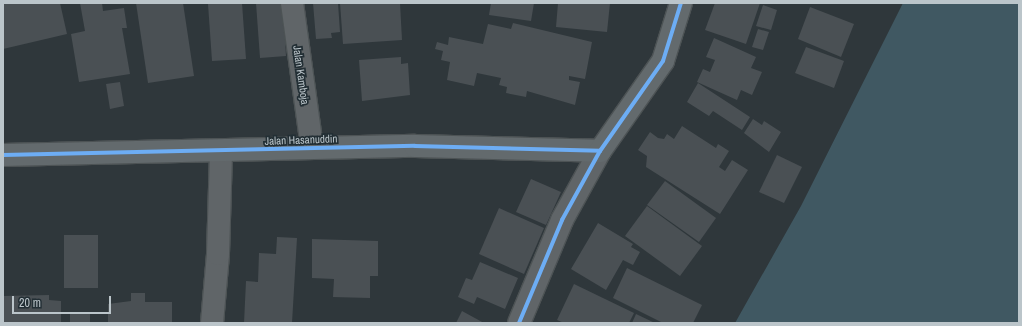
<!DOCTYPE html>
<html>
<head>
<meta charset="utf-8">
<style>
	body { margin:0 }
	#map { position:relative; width:1022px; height:326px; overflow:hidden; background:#2f373b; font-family:"Archivo Narrow",sans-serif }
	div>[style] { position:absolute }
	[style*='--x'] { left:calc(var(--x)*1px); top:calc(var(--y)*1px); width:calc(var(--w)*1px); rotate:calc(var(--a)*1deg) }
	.water>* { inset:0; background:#405862 }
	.building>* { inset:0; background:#4a5054 }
	.roads { filter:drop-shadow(1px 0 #4d5355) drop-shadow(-1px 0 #4d5355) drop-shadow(0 1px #4d5355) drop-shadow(0 -1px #4d5355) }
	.street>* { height:22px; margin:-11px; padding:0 11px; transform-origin:11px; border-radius:11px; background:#606568 }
	.secondary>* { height:22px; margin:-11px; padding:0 11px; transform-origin:11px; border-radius:11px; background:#636a6d }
	.cycleway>* { height:4px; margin:-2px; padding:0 2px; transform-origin:2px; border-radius:2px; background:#6dadf4 }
	span { translate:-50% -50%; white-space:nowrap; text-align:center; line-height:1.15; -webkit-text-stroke:3.5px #232f35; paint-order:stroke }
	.street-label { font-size:11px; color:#bbc5ca }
	.frame { position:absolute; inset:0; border:4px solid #bbc5ca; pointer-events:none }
	.scale { position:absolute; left:12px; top:296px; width:99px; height:18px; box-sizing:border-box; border:2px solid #bbc5ca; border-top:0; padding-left:5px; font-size:12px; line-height:14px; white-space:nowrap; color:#bbc5ca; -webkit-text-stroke:3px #232f35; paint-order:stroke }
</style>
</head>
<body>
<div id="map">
	<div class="water">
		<div style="clip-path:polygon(903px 3px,1019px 3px,1019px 323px,735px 323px,801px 206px)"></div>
	</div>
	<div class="building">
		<div style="clip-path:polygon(3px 3px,60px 3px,67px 34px,3px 49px)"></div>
		<div style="clip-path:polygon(80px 3px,102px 3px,103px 11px,124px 8px,127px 28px,122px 28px,130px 74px,79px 82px,71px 34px,85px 31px)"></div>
		<div style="clip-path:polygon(136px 3px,183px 3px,194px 76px,148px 83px)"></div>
		<div style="clip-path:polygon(242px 3px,246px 59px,212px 61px,208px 4px)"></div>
		<div style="clip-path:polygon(256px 3px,283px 3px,286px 56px,260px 58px)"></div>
		<div style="clip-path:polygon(313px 3px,338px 3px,340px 32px,331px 33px,332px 38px,316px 39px)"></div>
		<div style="clip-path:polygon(340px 3px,400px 3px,402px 40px,343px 44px)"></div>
		<div style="clip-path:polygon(491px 3px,534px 3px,531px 21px,489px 15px)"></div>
		<div style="clip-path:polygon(558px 3px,610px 3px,607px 32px,556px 27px)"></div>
		<div style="clip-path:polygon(715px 3px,760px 3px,746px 44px,705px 30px)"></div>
		<div style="clip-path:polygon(763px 5px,777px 10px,771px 30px,756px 26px)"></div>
		<div style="clip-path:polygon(810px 7px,854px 24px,841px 57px,798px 39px)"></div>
		<div style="clip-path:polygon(513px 23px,592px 42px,585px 79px,569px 76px,569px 80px,580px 82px,575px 105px,527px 91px,526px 97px,506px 93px,507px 87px,499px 85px,501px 78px,477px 73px,474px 86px,447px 80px,450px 62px,441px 60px,443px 51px,435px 49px,437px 42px,448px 45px,449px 37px,483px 44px,488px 24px,511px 29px)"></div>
		<div style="clip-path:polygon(758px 29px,769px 32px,763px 50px,752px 47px)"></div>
		<div style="clip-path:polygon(714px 38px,756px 57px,751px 68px,762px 72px,752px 95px,741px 90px,737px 100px,697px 82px,703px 69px,710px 72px,715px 60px,706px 57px)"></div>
		<div style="clip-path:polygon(806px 47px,844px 61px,834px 88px,795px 73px)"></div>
		<div style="clip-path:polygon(401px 57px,401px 64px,408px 63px,410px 95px,362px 101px,359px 60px)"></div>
		<div style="clip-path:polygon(120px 82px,124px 106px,110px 109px,106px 84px)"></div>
		<div style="clip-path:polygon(698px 83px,750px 117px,742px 130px,713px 111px,709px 116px,687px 102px)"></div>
		<div style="clip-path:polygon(753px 119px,762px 125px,764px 121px,781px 132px,769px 152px,744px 133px)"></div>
		<div style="clip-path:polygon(682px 126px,716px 148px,718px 144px,729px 151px,719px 167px,725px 171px,732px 160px,748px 170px,720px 214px,646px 167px,647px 156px,638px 150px,650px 132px,658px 138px,664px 139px,667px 134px,674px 139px)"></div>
		<div style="clip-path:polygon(777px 155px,802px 167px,784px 203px,759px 192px)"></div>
		<div style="clip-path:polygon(531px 179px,561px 192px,546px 225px,516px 212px)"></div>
		<div style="clip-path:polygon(665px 181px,716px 218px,699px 242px,647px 205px)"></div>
		<div style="clip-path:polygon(647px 206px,702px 246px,680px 276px,625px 236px)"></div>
		<div style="clip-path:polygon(499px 208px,544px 228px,524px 274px,479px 254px)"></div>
		<div style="clip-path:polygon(598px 223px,633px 244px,631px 247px,640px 252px,633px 265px,623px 260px,606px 290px,571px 269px)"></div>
		<div style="clip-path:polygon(64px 235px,98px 235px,98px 288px,64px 288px)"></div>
		<div style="clip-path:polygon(277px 237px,297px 238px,292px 323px,244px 323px,246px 281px,258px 282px,259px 253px,276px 254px)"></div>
		<div style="clip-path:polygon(312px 239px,378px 241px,378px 276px,370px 276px,370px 298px,333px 297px,334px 279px,312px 278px)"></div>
		<div style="clip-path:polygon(480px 262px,518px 278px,505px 309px,477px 297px,474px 304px,458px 297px,466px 278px,472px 280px)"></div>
		<div style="clip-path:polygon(627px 268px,702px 305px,693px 323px,663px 323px,613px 298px)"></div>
		<div style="clip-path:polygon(574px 284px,634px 313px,629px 323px,564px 323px,557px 320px)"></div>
		<div style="clip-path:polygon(131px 293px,145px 293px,145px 302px,172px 302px,172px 323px,108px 323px,108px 304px,131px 301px)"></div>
		<div style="clip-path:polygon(49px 295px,49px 300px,61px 301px,61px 323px,3px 323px,3px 296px)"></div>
		<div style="clip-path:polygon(462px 311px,484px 323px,456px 323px)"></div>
		<div style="clip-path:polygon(70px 313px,90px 314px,90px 323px,70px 323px)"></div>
		<div style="clip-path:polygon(636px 314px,655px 323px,632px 323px)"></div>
	</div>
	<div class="roads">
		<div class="street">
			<div style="--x:292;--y:3;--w:145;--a:82.1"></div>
			<div style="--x:212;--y:323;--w:69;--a:-85"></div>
			<div style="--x:218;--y:254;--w:101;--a:-88.3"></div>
			<div style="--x:519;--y:323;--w:112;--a:-67.3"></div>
			<div style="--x:562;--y:220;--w:79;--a:-61.2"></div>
		</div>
		<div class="secondary">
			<div style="--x:3;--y:155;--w:412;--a:-1.3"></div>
			<div style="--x:415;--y:146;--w:185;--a:1.5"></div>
			<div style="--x:600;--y:151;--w:110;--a:-55"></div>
			<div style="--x:663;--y:61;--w:61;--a:-72.8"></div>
		</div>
	</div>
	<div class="cycleway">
		<div style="--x:3;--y:155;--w:412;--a:-1.3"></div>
		<div style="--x:415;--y:146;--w:185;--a:1.5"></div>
		<div style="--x:519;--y:323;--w:112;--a:-67.3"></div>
		<div style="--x:562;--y:220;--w:79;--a:-61.2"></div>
		<div style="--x:600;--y:151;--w:110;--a:-55"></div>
		<div style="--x:663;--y:61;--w:61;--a:-72.8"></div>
	</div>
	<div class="street-label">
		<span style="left:301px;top:75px;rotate:82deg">Jalan Kamboja</span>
		<span style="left:301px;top:140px;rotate:-2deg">Jalan Hasanuddin</span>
	</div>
	<div class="frame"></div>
	<div class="scale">20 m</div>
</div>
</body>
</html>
